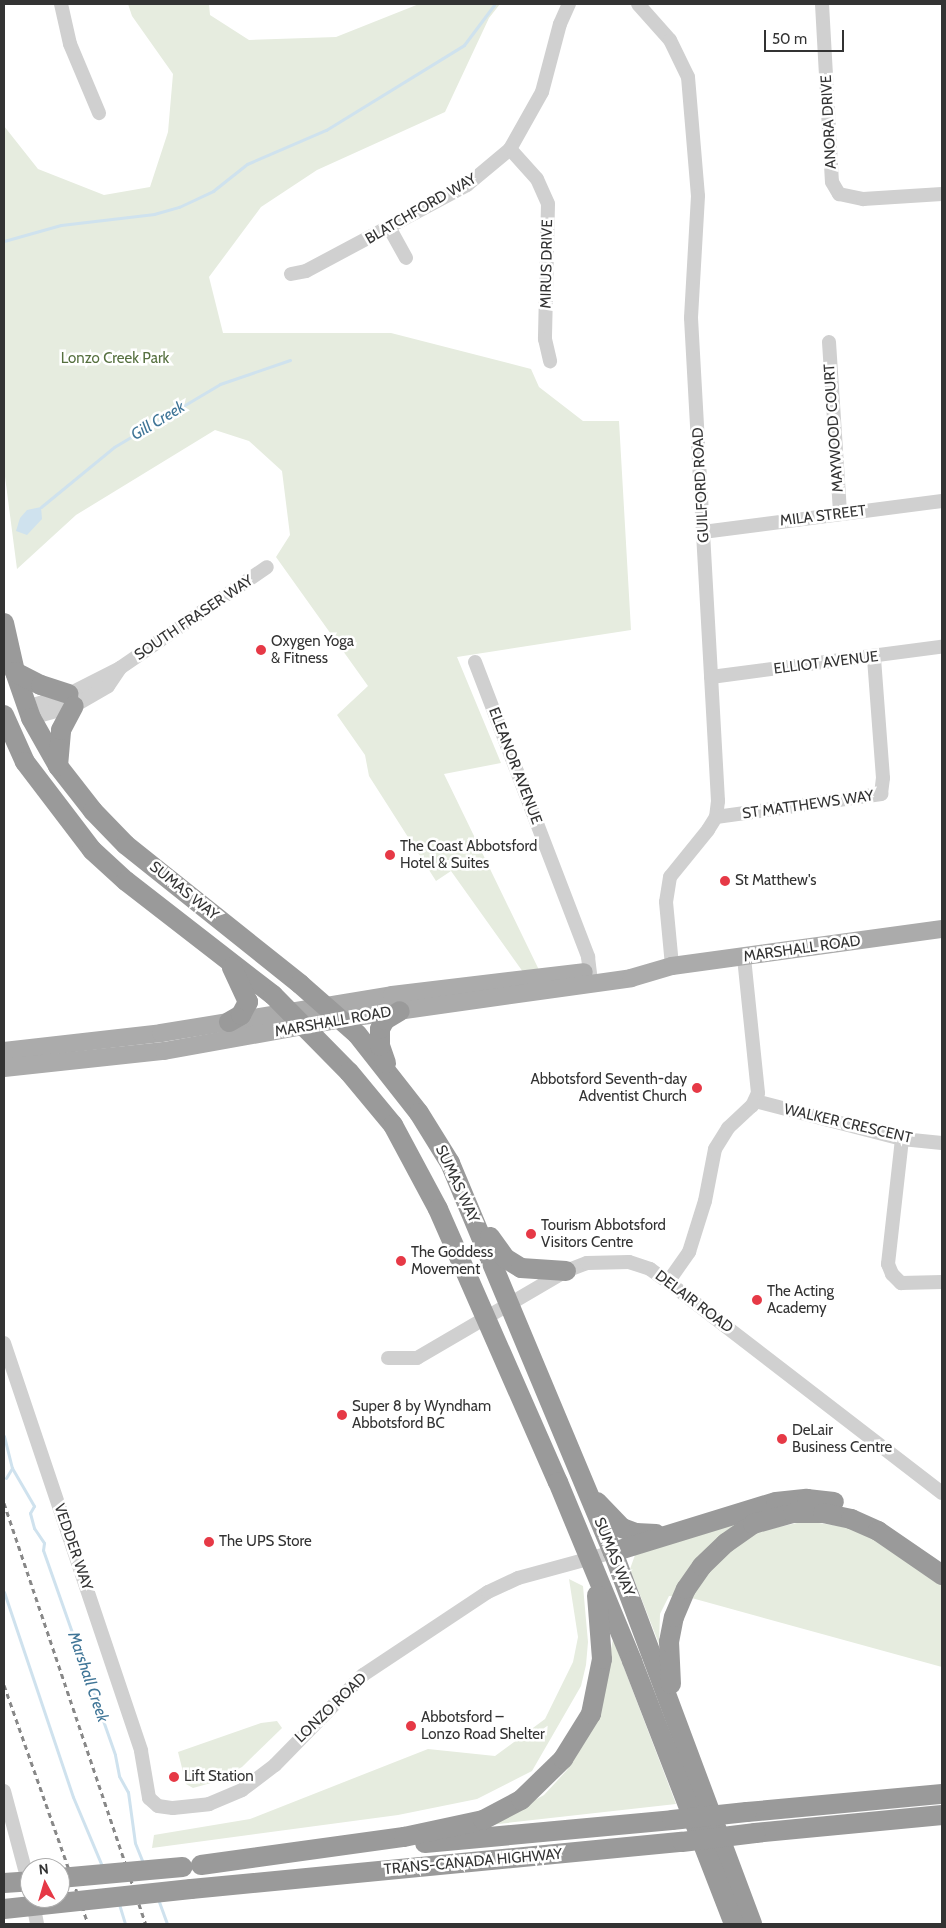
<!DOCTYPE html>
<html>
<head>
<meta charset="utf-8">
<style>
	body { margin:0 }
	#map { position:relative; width:946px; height:1928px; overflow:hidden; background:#fff; font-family:Cabin,sans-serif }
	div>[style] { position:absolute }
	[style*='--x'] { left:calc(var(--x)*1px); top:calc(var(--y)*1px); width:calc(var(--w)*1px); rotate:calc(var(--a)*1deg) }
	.green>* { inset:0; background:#e6ecdf }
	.water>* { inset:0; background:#cfe2ee }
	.stream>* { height:3px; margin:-1.5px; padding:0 1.5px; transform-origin:1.5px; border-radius:1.5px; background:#cfe2ee }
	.minor>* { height:14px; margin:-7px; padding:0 7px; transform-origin:7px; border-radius:7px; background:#d0d0d0 }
	.major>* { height:18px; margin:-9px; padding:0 9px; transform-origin:9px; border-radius:9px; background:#ababab }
	.highway>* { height:20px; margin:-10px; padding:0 10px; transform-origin:10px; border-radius:10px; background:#9a9a9a }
	.rail>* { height:3px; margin-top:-1.5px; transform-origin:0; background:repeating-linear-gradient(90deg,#888 0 5px,transparent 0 9px) }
	.highway-bridge>* { height:20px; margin:-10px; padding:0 10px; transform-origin:10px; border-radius:10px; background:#9a9a9a }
	.dots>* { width:14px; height:14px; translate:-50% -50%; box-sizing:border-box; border:2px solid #fff; border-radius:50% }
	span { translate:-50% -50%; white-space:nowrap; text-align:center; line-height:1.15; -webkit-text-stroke:5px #fff; paint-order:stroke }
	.street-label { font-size:15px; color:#333 }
	.park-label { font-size:15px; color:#56703f }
	.poi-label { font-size:15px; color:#333 }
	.left { translate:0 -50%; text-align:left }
	.right { translate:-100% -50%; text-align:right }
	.water-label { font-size:16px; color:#3f7597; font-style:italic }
	.frame { position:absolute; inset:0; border:5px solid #333; pointer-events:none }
	.north { position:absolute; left:20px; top:1858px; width:50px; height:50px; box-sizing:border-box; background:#fff; border:1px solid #adadad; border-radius:50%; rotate:354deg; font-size:14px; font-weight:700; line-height:20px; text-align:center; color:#333 }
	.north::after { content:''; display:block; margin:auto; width:18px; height:22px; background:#e63946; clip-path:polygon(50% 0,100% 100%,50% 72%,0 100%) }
	.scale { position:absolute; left:764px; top:30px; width:80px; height:22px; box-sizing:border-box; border:2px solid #333; border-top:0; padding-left:6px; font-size:15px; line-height:18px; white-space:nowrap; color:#333; -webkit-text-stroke:4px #fff; paint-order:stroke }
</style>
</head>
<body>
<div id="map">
	<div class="green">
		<div style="clip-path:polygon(128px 4px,209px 4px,210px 15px,249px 40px,336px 37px,419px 4px,500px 4px,489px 18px,445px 112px,317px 170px,261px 207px,209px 277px,223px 333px,391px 333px,531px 369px,539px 387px,583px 421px,619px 421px,631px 630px,457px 657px,501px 763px,444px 774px,539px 970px,523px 972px,451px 871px,436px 881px,369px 776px,365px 755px,337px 715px,368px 686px,276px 557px,290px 535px,282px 471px,249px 441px,215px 430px,76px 515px,17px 569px,4px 469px,4px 126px,38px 169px,104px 195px,150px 187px,168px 132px,173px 74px,132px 16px)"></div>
		<div style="clip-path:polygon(735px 1521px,770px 1529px,806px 1521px,858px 1529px,912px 1563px,942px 1585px,942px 1667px,688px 1597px,669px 1596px,660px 1614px,659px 1644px,630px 1569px,635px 1555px)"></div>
		<div style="clip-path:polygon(569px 1579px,583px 1586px,588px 1642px,586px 1665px,581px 1686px,532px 1771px,477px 1799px,398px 1815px,152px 1848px,154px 1835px,250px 1819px,428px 1749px,495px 1756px,545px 1719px,573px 1662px,578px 1637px)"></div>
		<div style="clip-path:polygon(613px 1639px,676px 1804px,489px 1825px,544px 1795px,567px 1770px,597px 1719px)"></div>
		<div style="clip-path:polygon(277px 1721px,282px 1728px,242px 1767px,211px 1783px,193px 1788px,186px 1784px,178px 1752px,261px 1723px)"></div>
	</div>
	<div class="water">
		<div style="clip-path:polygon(41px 507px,42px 519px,27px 535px,16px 531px,20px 518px,27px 510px)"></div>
	</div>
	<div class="stream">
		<div style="--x:4;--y:241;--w:59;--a:-15.7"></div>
		<div style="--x:61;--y:225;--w:94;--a:-6.7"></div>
		<div style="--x:154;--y:214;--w:26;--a:-16"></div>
		<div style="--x:179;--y:207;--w:38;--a:-25"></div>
		<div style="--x:213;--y:191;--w:43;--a:-38.5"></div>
		<div style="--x:247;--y:164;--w:86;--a:-23.3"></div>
		<div style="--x:326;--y:130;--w:162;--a:-31.6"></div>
		<div style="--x:464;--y:45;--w:50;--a:-53.1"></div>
		<div style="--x:41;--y:507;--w:94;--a:-39.4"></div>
		<div style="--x:114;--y:447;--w:123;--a:-30.7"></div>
		<div style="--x:220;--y:384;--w:74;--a:-18.9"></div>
		<div style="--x:4;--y:1436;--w:33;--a:76"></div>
		<div style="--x:12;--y:1468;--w:44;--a:59.9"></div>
		<div style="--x:34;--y:1506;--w:8;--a:120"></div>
		<div style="--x:30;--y:1513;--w:16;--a:75"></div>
		<div style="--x:34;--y:1528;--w:18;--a:56"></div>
		<div style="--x:44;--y:1543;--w:7;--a:98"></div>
		<div style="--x:43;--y:1550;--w:217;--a:70.6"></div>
		<div style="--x:115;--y:1755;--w:21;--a:79"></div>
		<div style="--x:119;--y:1776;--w:18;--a:61"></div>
		<div style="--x:128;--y:1792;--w:51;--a:82.2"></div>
		<div style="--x:135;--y:1843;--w:22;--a:68"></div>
		<div style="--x:6;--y:1478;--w:12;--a:-59"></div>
		<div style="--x:4;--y:1592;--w:216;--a:71.4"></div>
		<div style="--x:73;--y:1797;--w:75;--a:67.2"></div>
		<div style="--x:158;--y:1899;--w:27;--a:70"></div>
		<div style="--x:119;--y:1904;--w:21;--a:73"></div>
	</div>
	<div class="minor">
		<div style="--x:61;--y:4;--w:41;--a:77.3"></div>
		<div style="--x:70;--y:44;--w:75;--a:67.2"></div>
		<div style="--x:638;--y:4;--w:48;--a:48.4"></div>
		<div style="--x:670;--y:40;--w:41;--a:64.1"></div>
		<div style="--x:688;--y:77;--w:119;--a:85.2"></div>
		<div style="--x:698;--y:196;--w:122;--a:93.3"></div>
		<div style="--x:691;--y:318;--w:484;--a:86.8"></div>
		<div style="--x:718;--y:801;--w:16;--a:97"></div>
		<div style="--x:716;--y:817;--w:15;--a:122"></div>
		<div style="--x:708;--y:830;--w:60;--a:129"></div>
		<div style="--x:670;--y:877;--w:25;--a:99"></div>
		<div style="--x:666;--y:902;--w:64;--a:84.6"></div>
		<div style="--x:822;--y:4;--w:178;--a:86.8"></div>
		<div style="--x:832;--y:182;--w:14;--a:60"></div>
		<div style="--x:839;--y:194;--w:25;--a:12"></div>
		<div style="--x:863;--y:199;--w:79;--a:-3.6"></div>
		<div style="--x:510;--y:149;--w:40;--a:48"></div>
		<div style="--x:537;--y:179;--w:27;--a:66"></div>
		<div style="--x:548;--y:204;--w:135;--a:91.3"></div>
		<div style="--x:545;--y:339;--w:23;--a:77"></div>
		<div style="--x:390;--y:229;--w:33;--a:61"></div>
		<div style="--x:291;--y:274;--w:15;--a:-11"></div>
		<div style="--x:306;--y:271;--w:183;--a:-28.1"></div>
		<div style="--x:467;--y:185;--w:56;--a:-39.9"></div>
		<div style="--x:510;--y:149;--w:65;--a:-60.7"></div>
		<div style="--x:542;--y:92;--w:70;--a:-75.2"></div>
		<div style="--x:560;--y:24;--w:22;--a:-66"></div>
		<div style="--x:829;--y:342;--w:172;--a:86.3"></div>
		<div style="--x:703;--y:532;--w:241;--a:-7.4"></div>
		<div style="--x:475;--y:662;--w:316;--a:69"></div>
		<div style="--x:588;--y:957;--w:26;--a:83"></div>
		<div style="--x:711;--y:677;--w:231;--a:-7.5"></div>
		<div style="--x:27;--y:707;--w:44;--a:-17.2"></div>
		<div style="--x:69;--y:694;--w:57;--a:-27"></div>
		<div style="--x:120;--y:668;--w:178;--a:-34.5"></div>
		<div style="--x:31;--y:718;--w:45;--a:-15.6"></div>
		<div style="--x:74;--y:706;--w:39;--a:-30"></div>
		<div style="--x:108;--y:686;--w:22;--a:-56"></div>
		<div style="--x:716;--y:817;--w:167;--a:-7.9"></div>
		<div style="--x:881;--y:794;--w:16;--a:-83"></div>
		<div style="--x:883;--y:778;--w:121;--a:-94.3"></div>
		<div style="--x:755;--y:1101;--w:152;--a:14.5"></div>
		<div style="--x:902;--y:1139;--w:40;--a:5.7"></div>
		<div style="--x:902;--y:1139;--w:126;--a:96.4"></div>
		<div style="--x:888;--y:1264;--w:11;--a:68"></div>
		<div style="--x:892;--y:1274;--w:13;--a:45"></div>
		<div style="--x:901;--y:1283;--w:41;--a:-1.4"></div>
		<div style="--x:668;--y:1282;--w:37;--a:-55"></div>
		<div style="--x:689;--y:1252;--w:53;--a:-72.6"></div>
		<div style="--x:705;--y:1201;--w:53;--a:-79.1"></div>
		<div style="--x:715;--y:1149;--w:25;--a:-58"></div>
		<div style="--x:728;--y:1128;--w:33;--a:-43"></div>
		<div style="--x:752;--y:1106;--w:14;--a:-65"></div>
		<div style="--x:758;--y:1093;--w:137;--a:-95.9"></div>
		<div style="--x:4;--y:1343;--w:430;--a:71.4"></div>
		<div style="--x:141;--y:1751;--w:48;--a:80.3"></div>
		<div style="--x:149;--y:1798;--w:12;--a:42"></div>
		<div style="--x:158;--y:1806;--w:15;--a:8"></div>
		<div style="--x:173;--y:1808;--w:36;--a:-6"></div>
		<div style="--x:209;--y:1804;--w:36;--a:-23"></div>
		<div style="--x:242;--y:1790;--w:41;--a:-37.1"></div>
		<div style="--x:275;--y:1765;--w:126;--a:-45.6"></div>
		<div style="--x:363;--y:1675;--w:150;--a:-33.6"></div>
		<div style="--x:488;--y:1592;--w:33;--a:-25"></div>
		<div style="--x:518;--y:1578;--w:98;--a:-15.3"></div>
		<div style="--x:388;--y:1358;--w:29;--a:0"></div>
		<div style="--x:417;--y:1358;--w:173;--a:-30.3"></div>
		<div style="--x:566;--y:1271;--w:22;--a:-21"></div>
		<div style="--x:587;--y:1263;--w:42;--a:-1.4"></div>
		<div style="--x:629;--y:1262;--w:22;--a:18"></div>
		<div style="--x:650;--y:1269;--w:22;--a:36"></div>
		<div style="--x:668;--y:1282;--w:346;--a:37.6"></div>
		<div style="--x:4;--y:1791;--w:100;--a:75"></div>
		<div style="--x:32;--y:1898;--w:26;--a:79"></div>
	</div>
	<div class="major">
		<div style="--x:4;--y:1051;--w:158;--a:-6.5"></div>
		<div style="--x:161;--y:1033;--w:234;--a:-9.3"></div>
		<div style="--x:392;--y:995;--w:193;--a:-6.8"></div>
		<div style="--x:4;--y:1068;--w:161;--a:-6.1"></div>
		<div style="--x:164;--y:1051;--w:180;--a:-10.2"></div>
		<div style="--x:341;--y:1019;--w:293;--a:-8"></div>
		<div style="--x:631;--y:978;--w:43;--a:-16.3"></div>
		<div style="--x:672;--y:966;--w:273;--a:-7.8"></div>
	</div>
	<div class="highway">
		<div style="--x:4;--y:623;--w:50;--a:77.3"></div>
		<div style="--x:15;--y:672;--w:49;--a:70.8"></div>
		<div style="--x:31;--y:718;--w:55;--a:60.6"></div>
		<div style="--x:58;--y:766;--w:57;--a:52.1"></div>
		<div style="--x:93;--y:811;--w:47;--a:45.9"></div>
		<div style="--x:126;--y:845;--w:223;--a:38.6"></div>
		<div style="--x:300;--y:984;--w:76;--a:41.3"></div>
		<div style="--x:357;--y:1034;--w:100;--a:51.9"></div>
		<div style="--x:419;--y:1113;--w:59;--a:58.2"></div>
		<div style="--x:450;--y:1163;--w:422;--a:67.3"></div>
		<div style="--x:613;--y:1552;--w:397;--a:69.5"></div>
		<div style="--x:15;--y:672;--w:29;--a:27"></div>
		<div style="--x:41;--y:685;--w:29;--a:18"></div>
		<div style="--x:4;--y:715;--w:51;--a:65.9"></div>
		<div style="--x:25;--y:762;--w:111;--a:52.7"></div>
		<div style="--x:92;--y:850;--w:46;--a:42.4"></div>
		<div style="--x:126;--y:881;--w:186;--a:37.8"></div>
		<div style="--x:273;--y:995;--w:108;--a:45.4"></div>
		<div style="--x:349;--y:1072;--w:69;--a:50.3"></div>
		<div style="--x:393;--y:1125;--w:95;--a:61.8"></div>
		<div style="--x:438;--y:1209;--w:298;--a:66.3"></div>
		<div style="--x:558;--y:1482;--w:194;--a:67.5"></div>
		<div style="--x:632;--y:1661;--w:282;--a:68.8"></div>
		<div style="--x:58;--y:766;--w:36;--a:-85"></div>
		<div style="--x:61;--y:730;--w:27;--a:-62"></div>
		<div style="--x:229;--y:1022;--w:14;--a:-30"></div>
		<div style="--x:241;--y:1015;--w:15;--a:-62"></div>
		<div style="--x:248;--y:1002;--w:38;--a:-115"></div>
		<div style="--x:386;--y:1063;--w:18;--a:-109"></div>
		<div style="--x:380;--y:1046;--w:17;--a:-90"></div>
		<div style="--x:380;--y:1029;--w:10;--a:-61"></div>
		<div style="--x:385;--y:1020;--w:17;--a:-31"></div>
		<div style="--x:490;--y:1237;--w:26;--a:54"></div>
		<div style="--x:505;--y:1258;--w:19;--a:32"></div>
		<div style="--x:521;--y:1268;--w:45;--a:3.8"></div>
		<div style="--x:597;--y:1502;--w:36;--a:46"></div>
		<div style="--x:622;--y:1528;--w:15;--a:20"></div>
		<div style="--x:636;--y:1533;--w:20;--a:3"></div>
		<div style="--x:613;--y:1552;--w:170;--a:-17.1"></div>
		<div style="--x:776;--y:1502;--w:31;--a:-6"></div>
		<div style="--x:807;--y:1499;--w:27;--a:6"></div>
		<div style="--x:671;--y:1684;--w:42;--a:-92.7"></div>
		<div style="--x:669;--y:1642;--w:25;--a:-79"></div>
		<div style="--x:674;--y:1617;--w:30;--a:-67"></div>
		<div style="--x:686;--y:1589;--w:28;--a:-55"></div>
		<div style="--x:702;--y:1566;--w:33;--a:-44"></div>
		<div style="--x:726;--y:1543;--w:33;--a:-35"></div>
		<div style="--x:753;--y:1524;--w:41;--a:-15.4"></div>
		<div style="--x:793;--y:1513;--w:30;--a:0"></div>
		<div style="--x:823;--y:1513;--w:29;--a:12"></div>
		<div style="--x:851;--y:1519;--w:30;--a:24"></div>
		<div style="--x:878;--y:1531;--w:78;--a:34.5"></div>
		<div style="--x:747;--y:1812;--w:196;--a:-5.3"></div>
		<div style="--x:755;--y:1833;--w:188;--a:-5.5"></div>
		<div style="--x:425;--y:1843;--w:248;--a:-5.3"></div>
		<div style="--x:201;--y:1865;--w:205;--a:-7.9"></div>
		<div style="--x:404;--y:1837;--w:81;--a:-12.1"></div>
		<div style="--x:483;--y:1820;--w:43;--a:-27.8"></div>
		<div style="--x:521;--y:1800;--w:59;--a:-44.3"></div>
		<div style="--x:563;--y:1759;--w:53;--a:-58.1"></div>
		<div style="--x:591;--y:1714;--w:56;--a:-78.7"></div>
		<div style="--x:602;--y:1659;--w:64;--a:-94.5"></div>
		<div style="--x:191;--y:1889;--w:493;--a:-5.5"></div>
	</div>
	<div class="rail">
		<div style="--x:4;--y:1503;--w:444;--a:71.4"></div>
		<div style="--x:4;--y:1685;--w:253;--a:70.6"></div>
	</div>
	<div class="highway-bridge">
		<div style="--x:672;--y:1820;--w:75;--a:-6.1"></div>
		<div style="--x:682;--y:1842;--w:74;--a:-7"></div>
		<div style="--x:60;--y:1878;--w:123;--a:-5.1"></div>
		<div style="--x:4;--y:1883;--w:26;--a:-4"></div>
		<div style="--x:4;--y:1909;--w:188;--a:-6.1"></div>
	</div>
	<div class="dots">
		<div style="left:261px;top:650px;background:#e63946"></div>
		<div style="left:390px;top:855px;background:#e63946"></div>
		<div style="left:725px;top:881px;background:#e63946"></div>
		<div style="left:697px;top:1088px;background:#e63946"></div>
		<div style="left:531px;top:1234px;background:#e63946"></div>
		<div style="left:401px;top:1261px;background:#e63946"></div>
		<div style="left:757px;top:1300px;background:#e63946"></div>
		<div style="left:342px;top:1415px;background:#e63946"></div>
		<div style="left:782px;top:1439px;background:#e63946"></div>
		<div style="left:209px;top:1542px;background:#e63946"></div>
		<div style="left:411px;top:1726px;background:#e63946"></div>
		<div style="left:174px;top:1777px;background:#e63946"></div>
	</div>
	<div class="street-label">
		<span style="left:829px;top:122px;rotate:-93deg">ANORA DRIVE</span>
		<span style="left:421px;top:209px;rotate:-30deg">BLATCHFORD WAY</span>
		<span style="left:547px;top:264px;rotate:-89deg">MIRUS DRIVE</span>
		<span style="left:834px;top:428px;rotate:-94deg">MAYWOOD COURT</span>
		<span style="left:701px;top:485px;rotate:-93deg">GUILFORD ROAD</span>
		<span style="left:823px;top:516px;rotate:-7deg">MILA STREET</span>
		<span style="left:194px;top:618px;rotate:-34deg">SOUTH FRASER WAY</span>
		<span style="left:826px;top:663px;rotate:-7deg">ELLIOT AVENUE</span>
		<span style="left:515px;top:766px;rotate:69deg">ELEANOR AVENUE</span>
		<span style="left:808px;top:805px;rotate:-8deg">ST MATTHEWS WAY</span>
		<span style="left:184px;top:891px;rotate:39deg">SUMAS WAY</span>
		<span style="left:802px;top:949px;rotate:-8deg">MARSHALL ROAD</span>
		<span style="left:333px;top:1022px;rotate:-10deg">MARSHALL ROAD</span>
		<span style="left:848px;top:1124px;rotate:13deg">WALKER CRESCENT</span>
		<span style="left:457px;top:1184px;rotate:65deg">SUMAS WAY</span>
		<span style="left:694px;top:1302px;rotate:37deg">DELAIR ROAD</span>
		<span style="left:73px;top:1547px;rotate:71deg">VEDDER WAY</span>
		<span style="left:614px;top:1557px;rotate:68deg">SUMAS WAY</span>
		<span style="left:331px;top:1708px;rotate:-44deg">LONZO ROAD</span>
		<span style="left:473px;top:1862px;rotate:-5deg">TRANS-CANADA HIGHWAY</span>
	</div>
	<div class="park-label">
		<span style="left:115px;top:359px">Lonzo Creek Park</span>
	</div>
	<div class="poi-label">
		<span class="left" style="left:271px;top:650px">Oxygen Yoga<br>&amp; Fitness</span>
		<span class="left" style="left:400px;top:855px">The Coast Abbotsford<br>Hotel &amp; Suites</span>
		<span class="left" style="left:735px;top:881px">St Matthew's</span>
		<span class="right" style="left:687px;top:1088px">Abbotsford Seventh-day<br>Adventist Church</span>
		<span class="left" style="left:541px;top:1234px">Tourism Abbotsford<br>Visitors Centre</span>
		<span class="left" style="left:411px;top:1261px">The Goddess<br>Movement</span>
		<span class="left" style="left:767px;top:1300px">The Acting<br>Academy</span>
		<span class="left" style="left:352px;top:1415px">Super 8 by Wyndham<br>Abbotsford BC</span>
		<span class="left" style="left:792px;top:1439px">DeLair<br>Business Centre</span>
		<span class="left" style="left:219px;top:1542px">The UPS Store</span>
		<span class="left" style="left:421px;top:1726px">Abbotsford –<br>Lonzo Road Shelter</span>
		<span class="left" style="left:184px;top:1777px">Lift Station</span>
	</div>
	<div class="water-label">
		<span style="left:158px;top:421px;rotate:-31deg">Gill Creek</span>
		<span style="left:88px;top:1677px;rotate:71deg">Marshall Creek</span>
	</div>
	<div class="frame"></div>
	<div class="north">N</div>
	<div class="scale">50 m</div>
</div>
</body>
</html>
